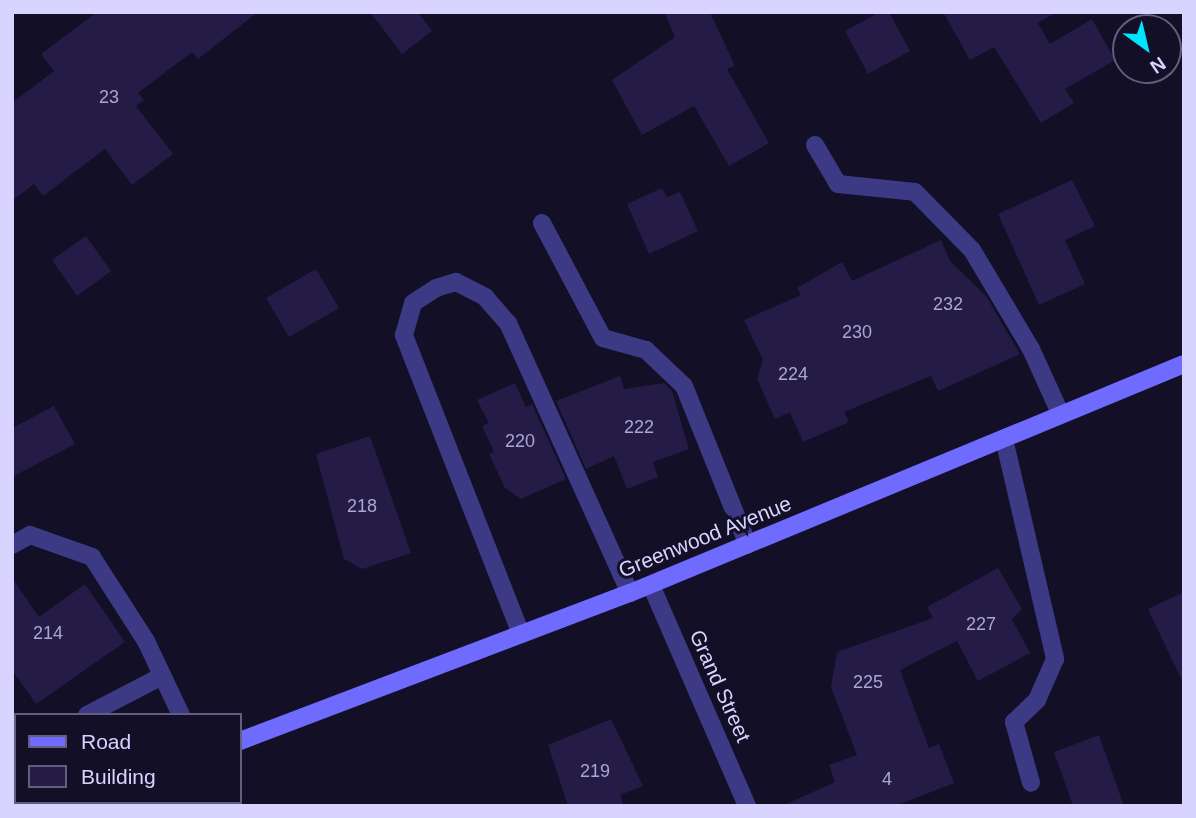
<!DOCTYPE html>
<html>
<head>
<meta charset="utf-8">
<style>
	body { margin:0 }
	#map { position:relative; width:1196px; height:818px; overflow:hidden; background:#130f26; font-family:Arial,sans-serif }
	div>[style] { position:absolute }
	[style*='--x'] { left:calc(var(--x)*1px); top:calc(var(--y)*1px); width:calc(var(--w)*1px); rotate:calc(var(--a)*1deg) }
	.building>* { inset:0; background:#241b47 }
	.service>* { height:18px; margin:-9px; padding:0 9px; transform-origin:9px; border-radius:9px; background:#3d3a85 }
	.minor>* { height:18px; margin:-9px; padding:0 9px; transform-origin:9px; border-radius:9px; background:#3d3a85 }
	.secondary>* { height:18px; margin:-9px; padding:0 9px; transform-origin:9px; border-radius:9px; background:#6f6bff }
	span { translate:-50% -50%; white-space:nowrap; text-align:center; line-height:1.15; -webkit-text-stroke:6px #130f26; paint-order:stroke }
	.number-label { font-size:18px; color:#aca6d1 }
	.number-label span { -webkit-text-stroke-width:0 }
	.street-label { font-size:21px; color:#d9d4ff }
	.frame { position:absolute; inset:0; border:14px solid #d9d4ff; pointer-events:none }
	.legend { position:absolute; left:14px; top:713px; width:228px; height:91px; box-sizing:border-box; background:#130f26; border:2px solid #625e7d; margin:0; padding:9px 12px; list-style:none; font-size:21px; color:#d9d4ff }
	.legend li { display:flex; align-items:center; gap:14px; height:35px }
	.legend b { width:35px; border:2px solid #625e7d }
	.north { position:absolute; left:1112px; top:14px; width:70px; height:70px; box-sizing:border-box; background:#130f26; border:2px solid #625e7d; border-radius:50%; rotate:146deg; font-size:19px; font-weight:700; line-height:28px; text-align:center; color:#d9d4ff }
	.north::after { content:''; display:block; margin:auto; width:24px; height:32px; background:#00e5ff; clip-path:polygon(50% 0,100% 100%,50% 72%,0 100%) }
</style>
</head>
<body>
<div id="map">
	<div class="building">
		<div style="clip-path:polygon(97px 12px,258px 12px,198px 59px,192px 52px,138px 93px,144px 100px,136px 106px,173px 154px,132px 185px,105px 149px,43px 196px,34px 184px,12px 201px,12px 103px,54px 71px,41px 54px)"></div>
		<div style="clip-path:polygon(370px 12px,418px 12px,432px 31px,402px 54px)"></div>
		<div style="clip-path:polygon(664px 12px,710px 12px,735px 66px,727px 69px,769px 143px,729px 166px,694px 106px,642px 135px,612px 80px,675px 37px)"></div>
		<div style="clip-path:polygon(880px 12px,889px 12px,910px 51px,868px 74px,845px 31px)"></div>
		<div style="clip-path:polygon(943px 12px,1057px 12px,1038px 23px,1050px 44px,1092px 19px,1115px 60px,1065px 89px,1074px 103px,1041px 123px,994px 47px,970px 60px)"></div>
		<div style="clip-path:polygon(1072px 180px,1095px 226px,1065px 240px,1085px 284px,1039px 305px,998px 214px)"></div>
		<div style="clip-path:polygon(662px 188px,667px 197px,680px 192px,698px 231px,649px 254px,627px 204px)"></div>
		<div style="clip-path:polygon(86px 236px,111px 271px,77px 296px,52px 260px)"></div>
		<div style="clip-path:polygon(941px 240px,950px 261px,986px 296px,1020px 354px,938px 391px,931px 376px,844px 412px,849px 422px,803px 442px,790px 412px,775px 419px,757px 379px,763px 360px,744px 320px,801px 295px,797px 288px,842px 262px,852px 281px)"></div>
		<div style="clip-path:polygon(316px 269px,339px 308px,289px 337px,266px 298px)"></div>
		<div style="clip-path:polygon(620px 376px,624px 389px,664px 383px,672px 391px,689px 449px,653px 462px,658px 477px,627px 489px,614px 456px,586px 469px,556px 401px)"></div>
		<div style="clip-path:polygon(515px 383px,526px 407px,532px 404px,566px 479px,521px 499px,505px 488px,489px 454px,494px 452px,482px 426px,489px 423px,477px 400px)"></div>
		<div style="clip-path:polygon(54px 406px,75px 444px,12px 477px,12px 428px)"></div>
		<div style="clip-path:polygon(370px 436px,411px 553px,362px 569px,344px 559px,316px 454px)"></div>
		<div style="clip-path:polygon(998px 568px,1022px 609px,1012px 619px,1030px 653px,978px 681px,957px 641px,900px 670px,929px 748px,939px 744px,954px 783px,895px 806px,782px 806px,835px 782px,829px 765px,857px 755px,831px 687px,837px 652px,933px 618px,927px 607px)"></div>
		<div style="clip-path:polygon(12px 578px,39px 617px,85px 584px,125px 642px,36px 704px,12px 670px)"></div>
		<div style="clip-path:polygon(1184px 592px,1184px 685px,1148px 609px)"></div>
		<div style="clip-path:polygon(611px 719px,643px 786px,620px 795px,624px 806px,568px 806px,548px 745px)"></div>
		<div style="clip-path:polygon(1099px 735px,1124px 806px,1073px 806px,1054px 752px)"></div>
	</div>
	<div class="service">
		<div style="--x:815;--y:145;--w:45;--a:59.5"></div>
		<div style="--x:838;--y:184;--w:77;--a:5.9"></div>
		<div style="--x:915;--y:192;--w:81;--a:45.5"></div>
		<div style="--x:972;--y:250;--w:115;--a:59.2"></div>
		<div style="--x:1031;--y:349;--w:72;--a:65.6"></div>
		<div style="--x:542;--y:223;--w:130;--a:62.1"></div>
		<div style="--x:603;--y:338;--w:45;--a:15.6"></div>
		<div style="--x:646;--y:350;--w:52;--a:43.5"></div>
		<div style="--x:684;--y:386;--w:171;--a:68.1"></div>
		<div style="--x:1004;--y:439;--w:226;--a:76.9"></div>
		<div style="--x:1055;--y:659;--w:45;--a:113.7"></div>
		<div style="--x:1037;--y:700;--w:32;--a:136"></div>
		<div style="--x:1014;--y:722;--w:63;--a:74.4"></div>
		<div style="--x:12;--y:545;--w:21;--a:-29"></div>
		<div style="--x:30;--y:535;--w:66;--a:19.5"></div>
		<div style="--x:92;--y:557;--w:100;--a:57.3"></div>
		<div style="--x:146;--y:641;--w:82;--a:64.7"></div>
		<div style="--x:521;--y:634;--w:321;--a:-111.4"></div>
		<div style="--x:404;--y:335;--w:33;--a:-74"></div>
		<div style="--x:413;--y:303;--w:27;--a:-33"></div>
		<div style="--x:436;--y:288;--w:21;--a:-17"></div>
		<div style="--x:456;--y:282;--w:33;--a:27"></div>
		<div style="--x:485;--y:297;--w:35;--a:49"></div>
		<div style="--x:508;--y:323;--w:296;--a:65.7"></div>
		<div style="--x:87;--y:715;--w:85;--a:-27.5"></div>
		<div style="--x:152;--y:802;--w:4;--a:63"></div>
	</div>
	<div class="minor">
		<div style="--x:651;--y:585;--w:241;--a:66.5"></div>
	</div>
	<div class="secondary">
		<div style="--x:240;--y:741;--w:417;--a:-20.8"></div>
		<div style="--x:630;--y:593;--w:599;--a:-22.46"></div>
		<div style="--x:71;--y:806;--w:11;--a:-22"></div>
	</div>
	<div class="number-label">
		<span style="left:109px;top:97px">23</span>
		<span style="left:948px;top:304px">232</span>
		<span style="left:857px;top:332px">230</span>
		<span style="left:793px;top:374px">224</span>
		<span style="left:639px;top:427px">222</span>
		<span style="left:520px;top:441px">220</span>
		<span style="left:362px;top:506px">218</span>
		<span style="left:981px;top:624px">227</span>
		<span style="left:48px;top:633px">214</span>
		<span style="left:868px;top:682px">225</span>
		<span style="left:595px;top:771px">219</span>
		<span style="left:887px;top:779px">4</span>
	</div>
	<div class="street-label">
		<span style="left:705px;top:537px;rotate:-22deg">Greenwood Avenue</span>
		<span style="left:720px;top:686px;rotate:66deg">Grand Street</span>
	</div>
	<div class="frame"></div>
	<ul class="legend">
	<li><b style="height:9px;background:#6f6bff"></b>Road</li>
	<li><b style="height:19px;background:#241b47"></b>Building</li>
	</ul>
	<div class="north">N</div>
</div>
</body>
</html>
